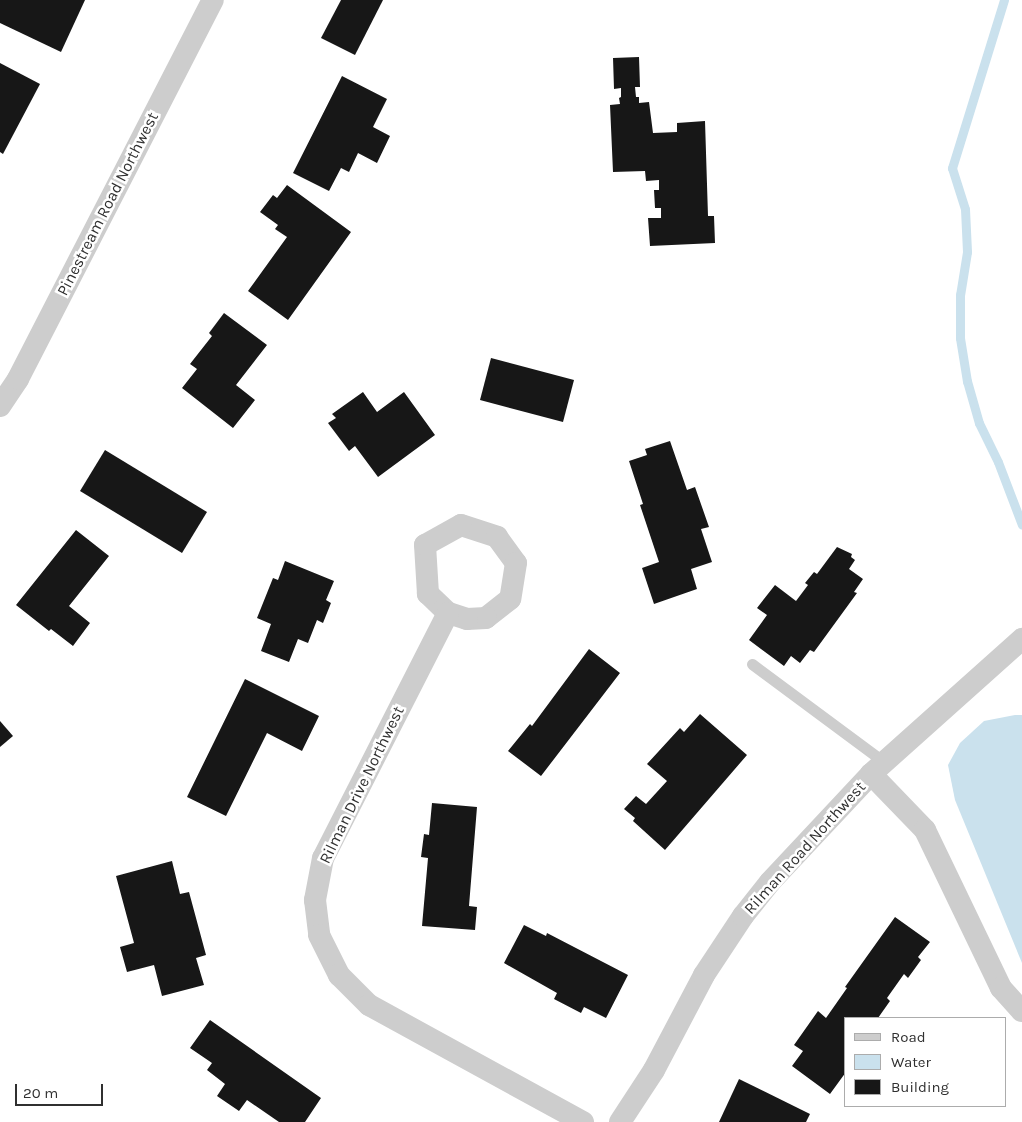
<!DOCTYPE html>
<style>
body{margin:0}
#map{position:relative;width:1022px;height:1122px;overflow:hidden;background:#fff;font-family:Karla,sans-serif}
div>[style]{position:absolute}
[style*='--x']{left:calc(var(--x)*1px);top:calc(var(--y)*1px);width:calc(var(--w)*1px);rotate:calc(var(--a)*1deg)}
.water>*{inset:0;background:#cae1ed}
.stream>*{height:9px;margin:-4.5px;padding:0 4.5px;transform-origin:4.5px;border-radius:4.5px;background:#cae1ed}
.building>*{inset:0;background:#171717}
.lane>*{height:11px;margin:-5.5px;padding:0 5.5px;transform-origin:5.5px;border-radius:5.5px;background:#cdcdcd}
.street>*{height:22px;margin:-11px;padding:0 11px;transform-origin:11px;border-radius:11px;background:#cdcdcd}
span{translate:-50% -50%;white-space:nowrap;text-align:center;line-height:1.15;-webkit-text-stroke:5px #fff;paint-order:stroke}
.street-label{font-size:16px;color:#303030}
.legend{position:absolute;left:844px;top:1017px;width:162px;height:90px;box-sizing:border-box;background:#fff;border:1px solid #acacac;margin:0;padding:6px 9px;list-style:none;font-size:15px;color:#303030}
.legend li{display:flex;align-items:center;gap:10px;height:25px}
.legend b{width:25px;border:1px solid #acacac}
.scale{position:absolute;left:15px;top:1084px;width:88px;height:22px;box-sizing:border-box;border:2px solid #303030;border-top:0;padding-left:6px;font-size:15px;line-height:18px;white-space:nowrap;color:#303030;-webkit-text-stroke:4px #fff;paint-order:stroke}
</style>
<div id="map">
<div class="water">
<i style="clip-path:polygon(1015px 715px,1022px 715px,1022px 963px,955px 800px,948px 765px,960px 743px,984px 721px)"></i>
</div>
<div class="stream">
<i style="--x:1004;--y:0;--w:176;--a:107.2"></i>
<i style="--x:952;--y:168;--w:43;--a:72.4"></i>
<i style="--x:965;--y:209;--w:43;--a:87.3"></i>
<i style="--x:967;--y:252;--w:44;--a:99.2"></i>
<i style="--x:960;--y:295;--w:43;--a:90"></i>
<i style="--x:960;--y:338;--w:44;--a:80.8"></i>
<i style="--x:967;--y:381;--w:44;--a:74.1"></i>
<i style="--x:979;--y:423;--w:43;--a:64"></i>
<i style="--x:998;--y:462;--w:67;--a:69.1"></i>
</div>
<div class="building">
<i style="clip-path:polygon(0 0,85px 0,61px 52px,0 23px)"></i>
<i style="clip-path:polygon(341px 0,383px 0,355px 55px,321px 38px)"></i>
<i style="clip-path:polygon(639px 57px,640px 87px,635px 87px,636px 97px,639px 97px,639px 103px,649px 102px,653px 133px,677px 132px,677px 123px,705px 121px,708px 216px,714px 216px,715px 243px,650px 246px,648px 218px,661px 218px,661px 208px,655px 208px,654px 190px,659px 190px,659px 180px,646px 181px,645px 171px,613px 172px,610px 105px,620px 104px,619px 98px,621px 97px,621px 88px,614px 89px,613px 58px)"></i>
<i style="clip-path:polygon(0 63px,40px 84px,3px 154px,0 152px)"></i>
<i style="clip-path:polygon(342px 76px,387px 99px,373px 127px,390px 136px,377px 163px,358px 153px,349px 172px,341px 168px,329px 191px,293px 173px)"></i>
<i style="clip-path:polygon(287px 185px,351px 232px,288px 320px,248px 291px,287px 237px,275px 229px,278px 225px,260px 212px,273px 195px,277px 198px)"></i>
<i style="clip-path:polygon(224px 313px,267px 345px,236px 385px,255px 400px,233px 428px,182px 388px,197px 369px,190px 364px,212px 336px,209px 333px)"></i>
<i style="clip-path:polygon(491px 358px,574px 380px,563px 422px,480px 400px)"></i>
<i style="clip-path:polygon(363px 392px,377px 412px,404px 392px,435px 435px,378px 477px,355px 446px,349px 451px,328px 423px,336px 418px,332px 414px)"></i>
<i style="clip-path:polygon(670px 441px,687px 490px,695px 487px,709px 527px,701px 529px,712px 562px,691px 569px,697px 589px,654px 604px,642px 568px,659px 562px,640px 505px,643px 504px,629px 461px,647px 455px,645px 449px)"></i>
<i style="clip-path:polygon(105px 450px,207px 512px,182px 553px,80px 491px)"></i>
<i style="clip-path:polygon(76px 530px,109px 556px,69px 606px,90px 623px,73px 646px,51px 629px,49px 631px,16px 605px)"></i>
<i style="clip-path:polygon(837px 547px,852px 554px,851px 557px,855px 560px,849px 569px,863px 579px,854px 592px,857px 593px,814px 652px,810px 650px,800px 663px,791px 656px,784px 666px,749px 640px,767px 615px,757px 608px,775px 585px,796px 601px,808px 585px,805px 583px,814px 572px,817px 574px)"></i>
<i style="clip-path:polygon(285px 561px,334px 581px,326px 600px,331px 603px,323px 623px,317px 620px,308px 643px,298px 639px,289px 662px,261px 651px,271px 624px,257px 618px,273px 578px,278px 580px)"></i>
<i style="clip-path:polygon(589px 649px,620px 673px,541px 776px,508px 751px,530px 724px,532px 726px)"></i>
<i style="clip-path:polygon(245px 679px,319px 716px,302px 751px,267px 733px,226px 816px,187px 797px)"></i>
<i style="clip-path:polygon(700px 714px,747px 755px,665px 850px,633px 821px,635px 818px,624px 809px,636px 796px,646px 804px,667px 781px,647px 764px,680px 728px,684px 732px)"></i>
<i style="clip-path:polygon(0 721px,13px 736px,0 747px)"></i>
<i style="clip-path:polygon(432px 803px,477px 807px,469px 906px,477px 907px,475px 930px,422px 926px,428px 858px,421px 857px,424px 834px,429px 835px)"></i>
<i style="clip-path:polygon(172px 861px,180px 894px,189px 892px,206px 955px,196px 958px,204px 985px,162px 996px,154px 965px,127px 972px,120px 947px,134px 943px,116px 876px)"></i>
<i style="clip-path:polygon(895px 917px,930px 942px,918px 957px,921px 960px,908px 978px,904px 974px,887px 998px,890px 1001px,878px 1018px,846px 1018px,846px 1072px,830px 1094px,792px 1066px,803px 1051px,794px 1045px,818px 1011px,826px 1018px,847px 988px,845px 987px)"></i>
<i style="clip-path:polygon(524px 925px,546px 936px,547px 933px,628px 975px,606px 1018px,584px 1007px,581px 1013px,554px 999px,557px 993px,504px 963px)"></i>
<i style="clip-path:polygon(210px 1020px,321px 1098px,305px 1122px,279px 1122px,247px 1100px,239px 1111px,217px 1096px,225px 1084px,207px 1070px,212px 1063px,190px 1048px)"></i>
<i style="clip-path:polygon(739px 1079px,810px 1114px,806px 1122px,719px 1122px)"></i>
</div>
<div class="lane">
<i style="--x:752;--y:664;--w:164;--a:36.6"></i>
</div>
<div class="street">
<i style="--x:0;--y:406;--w:32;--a:-56"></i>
<i style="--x:18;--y:379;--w:426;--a:-62.8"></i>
<i style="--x:461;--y:525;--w:38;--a:18"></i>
<i style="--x:497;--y:537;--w:32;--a:54"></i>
<i style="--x:516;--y:563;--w:36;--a:99"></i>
<i style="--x:510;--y:599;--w:31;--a:142"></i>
<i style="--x:486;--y:618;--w:19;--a:177"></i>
<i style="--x:467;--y:619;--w:20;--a:-162"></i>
<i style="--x:448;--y:613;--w:28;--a:-136"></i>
<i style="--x:428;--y:594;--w:49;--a:-93.5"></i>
<i style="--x:425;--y:545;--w:41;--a:-29.1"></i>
<i style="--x:448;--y:613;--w:275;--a:117"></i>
<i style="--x:323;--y:858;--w:43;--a:100.8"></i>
<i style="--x:315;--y:900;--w:35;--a:83"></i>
<i style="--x:319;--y:935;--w:45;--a:63.4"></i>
<i style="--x:339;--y:975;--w:42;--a:45"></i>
<i style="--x:369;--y:1005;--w:244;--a:28.7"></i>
<i style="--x:871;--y:774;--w:78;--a:46"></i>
<i style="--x:925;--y:830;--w:175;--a:64.3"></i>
<i style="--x:1001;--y:988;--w:31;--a:48"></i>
<i style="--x:620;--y:1122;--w:62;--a:-56.8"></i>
<i style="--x:654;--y:1070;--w:107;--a:-62.2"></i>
<i style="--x:704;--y:975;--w:71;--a:-56.5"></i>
<i style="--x:743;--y:916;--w:43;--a:-51.5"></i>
<i style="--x:770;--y:882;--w:148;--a:-46.9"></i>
<i style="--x:871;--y:774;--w:203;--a:-41.8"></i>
</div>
<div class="street-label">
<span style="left:108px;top:204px;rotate:-63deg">Pinestream Road Northwest</span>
<span style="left:362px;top:785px;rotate:-64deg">Rilman Drive Northwest</span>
<span style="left:805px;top:848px;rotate:-48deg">Rilman Road Northwest</span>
</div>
<ul class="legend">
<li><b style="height:6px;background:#cdcdcd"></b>Road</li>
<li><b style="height:14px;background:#cae1ed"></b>Water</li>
<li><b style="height:14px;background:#171717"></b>Building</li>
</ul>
<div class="scale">20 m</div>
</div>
